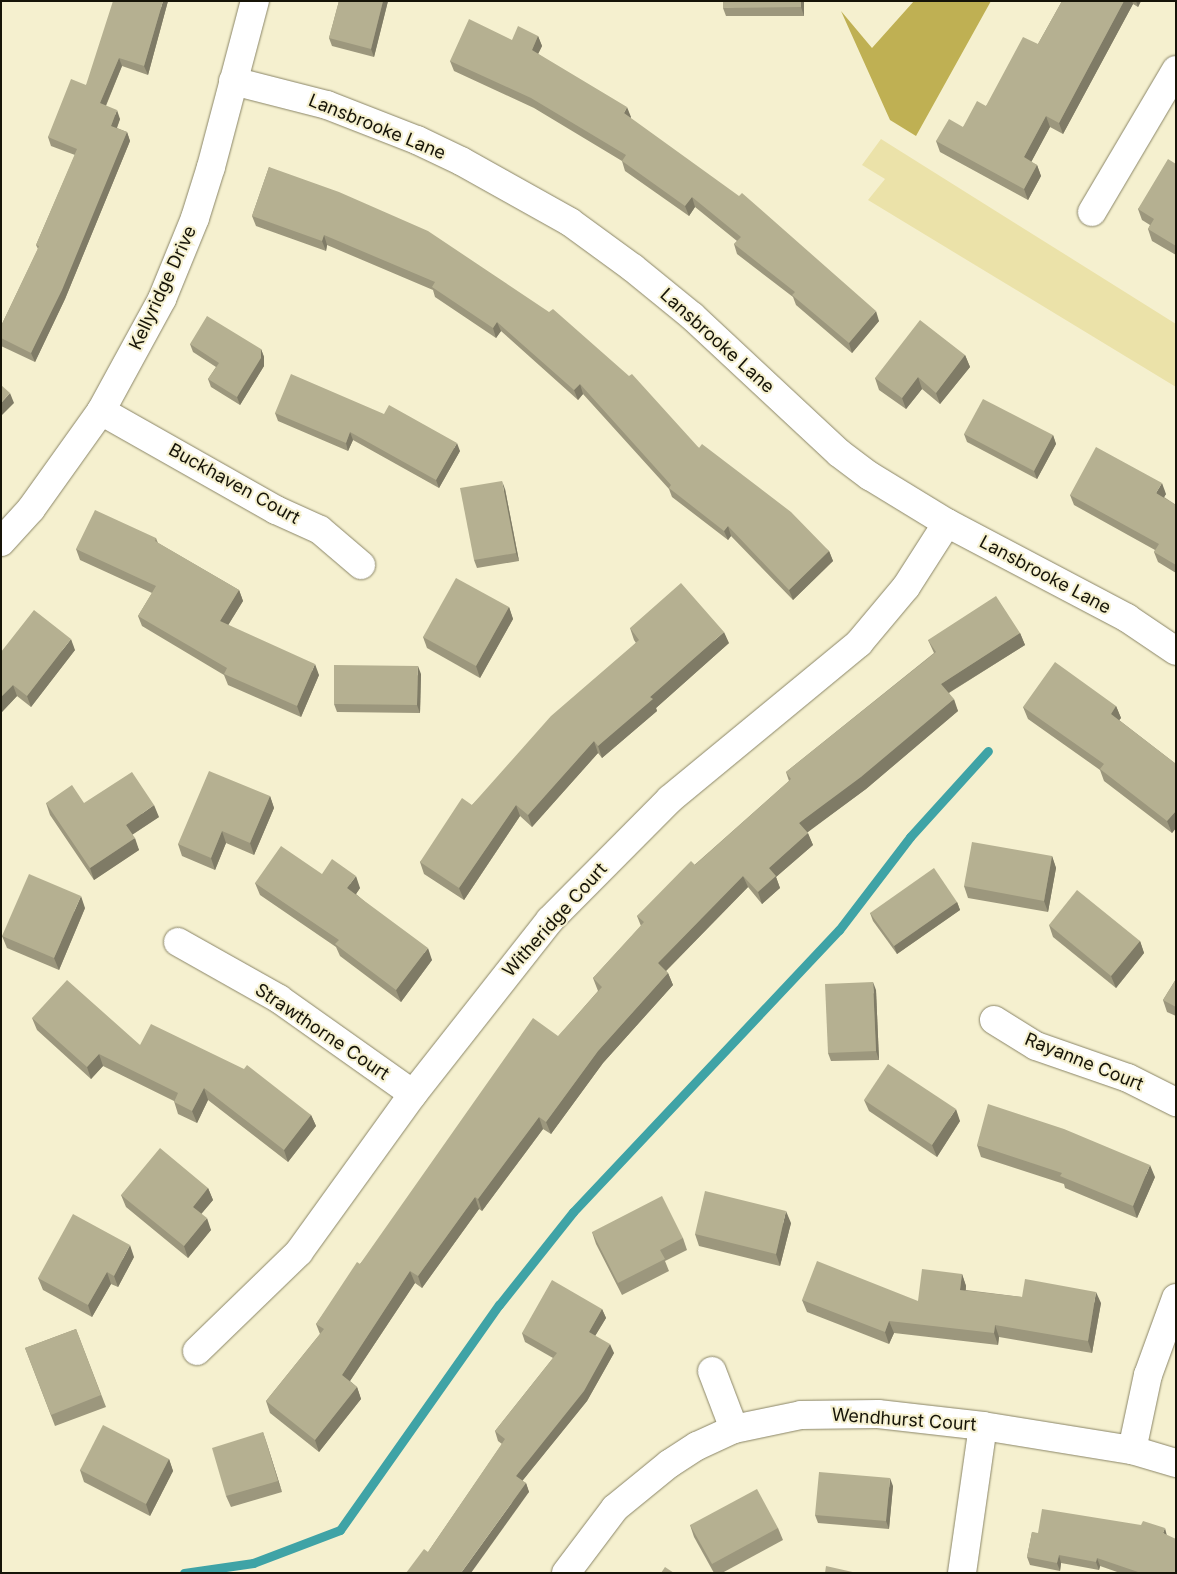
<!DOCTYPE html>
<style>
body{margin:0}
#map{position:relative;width:1177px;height:1574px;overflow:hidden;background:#f5f0cf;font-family:Inter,sans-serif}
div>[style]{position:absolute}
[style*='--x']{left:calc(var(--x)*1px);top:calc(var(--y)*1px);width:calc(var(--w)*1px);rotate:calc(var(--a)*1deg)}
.green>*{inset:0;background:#ebe2a9}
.forest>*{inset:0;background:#bfb053}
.stream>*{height:9px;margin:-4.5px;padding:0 4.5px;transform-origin:4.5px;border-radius:4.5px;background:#3fa3a6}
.roads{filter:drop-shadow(0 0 1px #8a8567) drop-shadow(0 0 1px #8a8567)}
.minor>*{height:28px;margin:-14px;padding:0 14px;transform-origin:14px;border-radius:14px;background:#fff}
.wall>*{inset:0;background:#9c977d}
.shaded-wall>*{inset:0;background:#7f7b66}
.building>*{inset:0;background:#b5b091}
span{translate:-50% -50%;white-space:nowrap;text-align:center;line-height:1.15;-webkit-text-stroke:4px #f5f0cf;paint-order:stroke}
.street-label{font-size:18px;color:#161408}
.frame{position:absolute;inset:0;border:2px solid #161408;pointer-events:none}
</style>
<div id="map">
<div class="green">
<i style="clip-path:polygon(881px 139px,1176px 324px,1176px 387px,868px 200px,885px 179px,862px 165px)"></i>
</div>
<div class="forest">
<i style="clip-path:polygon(914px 1px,991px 1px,916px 136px,890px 120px,841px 11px,872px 48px)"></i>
</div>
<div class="stream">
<i style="--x:184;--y:1573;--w:70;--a:-8.2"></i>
<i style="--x:253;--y:1563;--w:93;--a:-20.8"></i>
<i style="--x:340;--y:1530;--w:276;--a:-54.8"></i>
<i style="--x:499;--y:1305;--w:119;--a:-51.5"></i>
<i style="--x:573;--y:1212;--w:388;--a:-46.7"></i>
<i style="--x:839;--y:930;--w:117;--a:-52.6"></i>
<i style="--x:910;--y:837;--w:116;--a:-47.8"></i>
</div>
<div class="roads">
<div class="minor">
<i style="--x:233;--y:81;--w:97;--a:14.3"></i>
<i style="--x:327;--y:105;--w:97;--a:21.3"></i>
<i style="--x:417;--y:140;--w:49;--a:25.5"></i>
<i style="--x:461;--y:161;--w:125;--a:29.2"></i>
<i style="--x:570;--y:222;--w:78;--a:36.1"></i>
<i style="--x:633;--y:268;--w:76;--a:39.1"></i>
<i style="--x:692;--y:316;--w:201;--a:43"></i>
<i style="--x:839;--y:453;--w:39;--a:37"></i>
<i style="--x:870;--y:476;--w:90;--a:31.4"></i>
<i style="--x:947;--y:523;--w:204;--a:27.8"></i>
<i style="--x:1127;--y:618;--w:59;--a:34"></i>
<i style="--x:1092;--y:212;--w:165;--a:-59.4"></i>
<i style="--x:101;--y:411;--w:201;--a:29.5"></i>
<i style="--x:276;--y:510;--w:48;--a:24.4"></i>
<i style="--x:320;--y:530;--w:54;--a:40.5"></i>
<i style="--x:1;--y:542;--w:45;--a:-47.7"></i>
<i style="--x:31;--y:509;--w:120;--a:-54.5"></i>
<i style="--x:101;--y:411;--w:128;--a:-61.4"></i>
<i style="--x:162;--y:299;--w:87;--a:-67.8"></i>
<i style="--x:195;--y:218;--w:53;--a:-72.6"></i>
<i style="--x:211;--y:167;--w:172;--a:-75.2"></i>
<i style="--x:178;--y:942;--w:116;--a:29.4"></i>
<i style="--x:279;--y:999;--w:164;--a:35.3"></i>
<i style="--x:994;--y:1020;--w:49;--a:31.8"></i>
<i style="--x:1036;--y:1046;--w:97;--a:19.2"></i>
<i style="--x:1128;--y:1078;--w:54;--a:26.6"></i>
<i style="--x:197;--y:1351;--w:142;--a:-44.1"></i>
<i style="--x:299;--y:1252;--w:195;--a:-54.2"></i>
<i style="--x:413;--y:1094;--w:221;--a:-51.8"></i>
<i style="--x:550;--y:920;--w:170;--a:-45.2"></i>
<i style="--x:670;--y:799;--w:245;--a:-39.5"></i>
<i style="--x:859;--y:643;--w:73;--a:-50"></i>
<i style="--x:906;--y:587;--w:76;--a:-57.4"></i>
<i style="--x:712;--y:1371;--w:62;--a:69.2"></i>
<i style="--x:1132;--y:1450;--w:77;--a:-78"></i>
<i style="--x:1148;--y:1375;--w:82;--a:-70"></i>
<i style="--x:566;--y:1573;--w:81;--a:-53"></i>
<i style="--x:615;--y:1508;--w:70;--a:-39.2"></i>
<i style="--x:669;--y:1464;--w:33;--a:-33"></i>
<i style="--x:697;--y:1446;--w:41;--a:-24.7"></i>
<i style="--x:734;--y:1429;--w:68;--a:-11.8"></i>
<i style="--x:801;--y:1415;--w:77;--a:-0.7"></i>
<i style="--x:878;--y:1414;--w:106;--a:6.5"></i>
<i style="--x:983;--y:1426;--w:151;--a:9.2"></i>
<i style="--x:1132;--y:1450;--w:46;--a:16.5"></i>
<i style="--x:962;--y:1573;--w:148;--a:-81.9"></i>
</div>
</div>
<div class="wall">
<i style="clip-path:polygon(168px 1px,148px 75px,122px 66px,106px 106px,120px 119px,117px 128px,127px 132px,130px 141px,65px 299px,35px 362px,1px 346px,1px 326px,38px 249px,36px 245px,75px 155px,51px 146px,48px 137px,86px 85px)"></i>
<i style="clip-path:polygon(339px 1px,388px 1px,374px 57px,332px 46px,329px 38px)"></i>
<i style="clip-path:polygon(804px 1px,804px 16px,726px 16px,723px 8px)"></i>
<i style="clip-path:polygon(1062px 1px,1141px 1px,1138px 7px,1133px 4px,1063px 134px,1050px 127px,1031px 162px,1037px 165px,1041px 176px,1028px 200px,940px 152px,936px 141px,963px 127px,986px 106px,1038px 44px)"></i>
<i style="clip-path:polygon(538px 36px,542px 46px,538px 54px,631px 117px,630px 118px,879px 321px,852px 353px,796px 305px,793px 297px,737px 254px,734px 244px,737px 241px,695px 207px,689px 216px,625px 171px,622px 161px,534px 108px,454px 71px,450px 61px,512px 40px)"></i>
<i style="clip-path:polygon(1176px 164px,1176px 255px,1152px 241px,1148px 229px,1150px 225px,1142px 220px,1138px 209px)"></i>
<i style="clip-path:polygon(269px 167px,699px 448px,829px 551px,833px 561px,793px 600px,731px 536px,728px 540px,672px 497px,669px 489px,583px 394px,578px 400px,501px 331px,496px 338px,435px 297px,433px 290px,327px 245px,326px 251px,256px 226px,252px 216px)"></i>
<i style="clip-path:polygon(190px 344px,261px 349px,264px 357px,264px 366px,240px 405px,211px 387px,208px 379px,216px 367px,193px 352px)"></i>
<i style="clip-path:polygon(965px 355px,970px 367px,940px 404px,922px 389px,906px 409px,879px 390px,875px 378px)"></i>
<i style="clip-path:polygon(275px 413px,384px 414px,460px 451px,439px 488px,353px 440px,348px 451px,278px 421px)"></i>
<i style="clip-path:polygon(964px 434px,1053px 435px,1056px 444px,1037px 479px,967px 442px)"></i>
<i style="clip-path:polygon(505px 489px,519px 561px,477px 568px,474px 560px)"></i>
<i style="clip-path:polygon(1166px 494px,1164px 497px,1176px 505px,1176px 573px,1158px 562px,1154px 552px,1155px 550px,1074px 505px,1070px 495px)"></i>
<i style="clip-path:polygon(156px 538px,158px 543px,239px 590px,243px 601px,228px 625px,319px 675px,301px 717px,228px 685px,224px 675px,142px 626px,138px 616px,152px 593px,80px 560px,76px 549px)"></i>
<i style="clip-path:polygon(509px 607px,513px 619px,480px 678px,427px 648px,423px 637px)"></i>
<i style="clip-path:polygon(630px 628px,729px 643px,656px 708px,657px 711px,602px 758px,598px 753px,532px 827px,520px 816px,464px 900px,424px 874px,420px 862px,472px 805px,636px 643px,634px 640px)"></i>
<i style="clip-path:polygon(1020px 633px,1025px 645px,949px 693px,958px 711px,866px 789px,807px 832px,813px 845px,776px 877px,780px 888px,762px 904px,748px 887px,666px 971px,668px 973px,673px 985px,603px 1063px,551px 1134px,543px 1129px,482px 1211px,479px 1209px,422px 1288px,415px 1283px,350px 1381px,357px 1387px,361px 1399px,319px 1452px,270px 1413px,266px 1401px,320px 1334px,316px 1324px,360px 1264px,598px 991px,593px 978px,641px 926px,637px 916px,789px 781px,786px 772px,934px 653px,928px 640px)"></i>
<i style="clip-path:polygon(75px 650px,31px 707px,17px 696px,1px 713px,1px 652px)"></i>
<i style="clip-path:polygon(421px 674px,420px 713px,337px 712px,334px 704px)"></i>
<i style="clip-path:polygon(1116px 706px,1121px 718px,1119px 720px,1176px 764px,1176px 828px,1172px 833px,1104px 781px,1100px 770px,1028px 719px,1023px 707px)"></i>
<i style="clip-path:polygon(270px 796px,274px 808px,254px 855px,226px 843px,215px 870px,182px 856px,178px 844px)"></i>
<i style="clip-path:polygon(46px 803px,84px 803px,159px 817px,132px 835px,139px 850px,94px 880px,50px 815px)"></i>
<i style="clip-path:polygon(1052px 856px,1056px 868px,1048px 912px,968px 898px,964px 886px)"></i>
<i style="clip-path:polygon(322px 874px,360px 888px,356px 894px,432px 960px,401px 1002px,340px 956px,336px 947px,260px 895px,255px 883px)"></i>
<i style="clip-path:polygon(957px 902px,960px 910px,897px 954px,873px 921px,870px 913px)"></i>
<i style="clip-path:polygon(85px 908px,59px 970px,7px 948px,2px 936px)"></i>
<i style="clip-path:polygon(1049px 925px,1140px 941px,1144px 953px,1116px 988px,1053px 937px)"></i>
<i style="clip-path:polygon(1176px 979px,1176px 1016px,1167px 1012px,1163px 1000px)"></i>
<i style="clip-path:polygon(876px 990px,879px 1060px,831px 1061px,828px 1053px)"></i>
<i style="clip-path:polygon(32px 1018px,140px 1045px,311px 1115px,316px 1126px,288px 1162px,208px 1100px,197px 1123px,178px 1114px,174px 1101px,103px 1066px,91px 1079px,37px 1030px)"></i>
<i style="clip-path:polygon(864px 1100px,960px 1121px,937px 1157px,869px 1111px)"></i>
<i style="clip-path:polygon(977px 1145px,1155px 1177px,1137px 1218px,1065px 1188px,1064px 1184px,981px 1157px)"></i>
<i style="clip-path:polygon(208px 1188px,213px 1200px,201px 1214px,211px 1230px,188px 1258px,126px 1207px,121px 1195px)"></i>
<i style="clip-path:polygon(791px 1223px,780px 1266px,699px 1246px,695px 1234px)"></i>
<i style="clip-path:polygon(592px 1232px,683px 1238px,687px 1250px,665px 1261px,669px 1271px,622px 1295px,596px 1244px)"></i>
<i style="clip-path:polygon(134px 1257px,118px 1287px,111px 1284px,92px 1317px,43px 1290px,38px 1278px)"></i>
<i style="clip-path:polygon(962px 1274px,966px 1286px,966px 1290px,1022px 1297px,1101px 1303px,1092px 1353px,999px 1337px,998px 1345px,894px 1333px,889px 1344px,807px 1312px,802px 1300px,918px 1301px)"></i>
<i style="clip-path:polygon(602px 1309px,606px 1318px,595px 1336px,614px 1353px,587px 1401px,522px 1481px,526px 1483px,529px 1492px,428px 1552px,502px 1444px,498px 1441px,495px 1431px,553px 1358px,525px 1342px,522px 1333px)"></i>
<i style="clip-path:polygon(76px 1329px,106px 1407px,55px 1426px,25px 1348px)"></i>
<i style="clip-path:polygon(263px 1432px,282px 1492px,231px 1507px,226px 1496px)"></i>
<i style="clip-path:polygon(169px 1459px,173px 1471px,150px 1516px,84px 1482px,80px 1470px)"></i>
<i style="clip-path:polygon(893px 1486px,889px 1529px,818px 1523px,815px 1515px)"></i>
<i style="clip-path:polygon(690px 1525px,778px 1528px,783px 1540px,722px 1573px,714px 1573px,694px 1537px)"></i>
<i style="clip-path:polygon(1032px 1532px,1176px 1573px,1120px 1573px,1100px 1566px,1099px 1570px,1061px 1563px,1060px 1571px,1030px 1565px,1027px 1557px)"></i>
</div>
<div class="shaded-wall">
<i style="clip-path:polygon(163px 1px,168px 1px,148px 75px,144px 66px)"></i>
<i style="clip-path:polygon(383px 1px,388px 1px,374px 57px,371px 49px)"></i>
<i style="clip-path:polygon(801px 1px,804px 1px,804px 16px,801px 7px)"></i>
<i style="clip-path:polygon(1124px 1px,1132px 1px,1133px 4px,1063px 134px,1059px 123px)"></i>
<i style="clip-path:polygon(1136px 1px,1141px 1px,1138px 7px)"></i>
<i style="clip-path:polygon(538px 36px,542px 46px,535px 60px,532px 50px)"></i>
<i style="clip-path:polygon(119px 58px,122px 66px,103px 112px,100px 103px)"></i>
<i style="clip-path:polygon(627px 107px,631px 117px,627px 123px,624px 113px)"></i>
<i style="clip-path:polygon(117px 110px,120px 119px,114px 135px,111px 126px)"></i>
<i style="clip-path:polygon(1046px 116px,1050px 127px,1028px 168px,1024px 157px)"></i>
<i style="clip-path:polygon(127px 132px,130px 141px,65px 299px,35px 362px,31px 353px)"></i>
<i style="clip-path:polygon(1037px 165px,1041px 176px,1028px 200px,1024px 189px)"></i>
<i style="clip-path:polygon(692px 197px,695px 207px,689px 216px,685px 206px)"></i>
<i style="clip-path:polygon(324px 235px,327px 245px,326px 251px,322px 241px)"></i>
<i style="clip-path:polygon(876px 311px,879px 321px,852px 353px,849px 343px)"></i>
<i style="clip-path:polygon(497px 322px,501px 331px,496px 338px,493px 328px)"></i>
<i style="clip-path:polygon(261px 349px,264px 357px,264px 366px,240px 405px,237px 397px)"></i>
<i style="clip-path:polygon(965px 355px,970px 367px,940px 404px,936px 393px)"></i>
<i style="clip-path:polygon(918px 377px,922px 389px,906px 409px,902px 398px)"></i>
<i style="clip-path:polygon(580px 384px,583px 394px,578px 400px,574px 390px)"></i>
<i style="clip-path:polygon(10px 393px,14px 403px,1px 416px,1px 403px)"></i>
<i style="clip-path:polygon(350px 432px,353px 440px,348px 451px,346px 443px)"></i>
<i style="clip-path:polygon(1053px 435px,1056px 444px,1037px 479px,1034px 471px)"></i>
<i style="clip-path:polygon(457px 443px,460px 451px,439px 488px,436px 480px)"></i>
<i style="clip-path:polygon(502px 481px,505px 489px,519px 561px,516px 553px)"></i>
<i style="clip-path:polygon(1162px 483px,1166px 494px,1160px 504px,1156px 493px)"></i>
<i style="clip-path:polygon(728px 526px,731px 536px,728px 540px,724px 531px)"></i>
<i style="clip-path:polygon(829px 551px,833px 561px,793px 600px,789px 590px)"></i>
<i style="clip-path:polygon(239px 590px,243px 601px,224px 632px,220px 621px)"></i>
<i style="clip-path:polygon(509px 607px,513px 619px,480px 678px,476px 666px)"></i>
<i style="clip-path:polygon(724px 632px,729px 643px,656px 708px,657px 711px,602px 758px,598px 746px,650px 697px)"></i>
<i style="clip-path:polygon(1020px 633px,1025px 645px,945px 695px,941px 684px)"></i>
<i style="clip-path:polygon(71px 639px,75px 650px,31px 707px,27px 696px)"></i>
<i style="clip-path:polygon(315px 664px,319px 675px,301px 717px,297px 706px)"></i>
<i style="clip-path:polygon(418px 666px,421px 674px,420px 713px,417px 705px)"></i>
<i style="clip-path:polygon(13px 685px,17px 696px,1px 713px,1px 697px)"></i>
<i style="clip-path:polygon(954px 699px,958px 711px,866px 789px,804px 835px,799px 823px)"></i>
<i style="clip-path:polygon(1116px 706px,1121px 718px,1115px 725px,1111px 714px)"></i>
<i style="clip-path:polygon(594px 741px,598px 753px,532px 827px,528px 815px)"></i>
<i style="clip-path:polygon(270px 796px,274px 808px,254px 855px,250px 843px)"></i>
<i style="clip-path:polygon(154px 805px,159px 817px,130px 836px,126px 825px)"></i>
<i style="clip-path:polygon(516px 805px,520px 816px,464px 900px,459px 888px)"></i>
<i style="clip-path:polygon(1176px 811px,1176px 828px,1172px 833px,1167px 821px)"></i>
<i style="clip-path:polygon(222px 831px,226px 843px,215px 870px,211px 858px)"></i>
<i style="clip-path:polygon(808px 833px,813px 845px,776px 877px,780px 888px,762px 904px,758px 892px,769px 868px)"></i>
<i style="clip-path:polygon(135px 838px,139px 850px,94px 880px,90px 868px)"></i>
<i style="clip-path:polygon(1052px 856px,1056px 868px,1048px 912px,1044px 901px)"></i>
<i style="clip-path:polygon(356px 876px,360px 888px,352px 900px,347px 888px)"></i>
<i style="clip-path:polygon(743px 876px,748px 887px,662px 975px,658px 963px)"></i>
<i style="clip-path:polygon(81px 896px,85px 908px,59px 970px,54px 958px)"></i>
<i style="clip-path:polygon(957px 902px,960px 910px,897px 954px,894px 946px)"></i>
<i style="clip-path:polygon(1140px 941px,1144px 953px,1116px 988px,1111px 976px)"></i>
<i style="clip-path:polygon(428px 948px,432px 960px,401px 1002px,396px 990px)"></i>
<i style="clip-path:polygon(668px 973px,673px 985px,603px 1063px,551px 1134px,546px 1122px,598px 1051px)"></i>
<i style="clip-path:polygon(873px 982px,876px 990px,879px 1060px,876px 1051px)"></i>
<i style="clip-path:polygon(99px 1054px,103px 1066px,91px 1079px,87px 1067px)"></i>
<i style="clip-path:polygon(204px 1088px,208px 1100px,197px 1123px,192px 1111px)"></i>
<i style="clip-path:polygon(956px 1109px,960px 1121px,937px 1157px,932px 1145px)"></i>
<i style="clip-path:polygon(311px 1115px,316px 1126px,288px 1162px,284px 1150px)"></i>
<i style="clip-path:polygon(539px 1117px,543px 1129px,482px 1211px,478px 1199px)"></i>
<i style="clip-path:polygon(1150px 1165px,1155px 1177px,1137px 1218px,1133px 1206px)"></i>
<i style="clip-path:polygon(208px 1188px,213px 1200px,197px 1219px,193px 1207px)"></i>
<i style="clip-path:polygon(475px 1197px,479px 1209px,422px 1288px,418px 1276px)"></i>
<i style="clip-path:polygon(786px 1211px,791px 1223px,780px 1266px,776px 1254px)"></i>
<i style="clip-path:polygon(207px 1218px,211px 1230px,188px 1258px,184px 1246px)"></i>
<i style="clip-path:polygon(130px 1245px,134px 1257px,118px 1287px,114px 1276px)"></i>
<i style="clip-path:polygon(410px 1271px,415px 1283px,346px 1387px,342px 1375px)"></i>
<i style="clip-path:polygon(107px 1272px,111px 1284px,92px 1317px,88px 1305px)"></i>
<i style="clip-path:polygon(962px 1274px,966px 1286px,964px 1302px,960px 1290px)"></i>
<i style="clip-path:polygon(1096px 1292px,1101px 1303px,1092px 1353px,1088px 1341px)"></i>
<i style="clip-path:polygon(602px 1309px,606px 1318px,592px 1341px,589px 1332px)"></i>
<i style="clip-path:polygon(889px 1321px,894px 1333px,889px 1344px,885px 1332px)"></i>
<i style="clip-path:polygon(995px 1325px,999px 1337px,998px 1345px,994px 1333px)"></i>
<i style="clip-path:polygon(610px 1344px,614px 1353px,587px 1401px,519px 1485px,516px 1476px)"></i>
<i style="clip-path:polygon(357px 1387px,361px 1399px,319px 1452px,315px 1440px)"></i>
<i style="clip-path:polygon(263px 1432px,267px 1444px,282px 1492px,278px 1481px)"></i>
<i style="clip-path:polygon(169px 1459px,173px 1471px,150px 1516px,146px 1504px)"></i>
<i style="clip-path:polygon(890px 1478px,893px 1486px,889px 1529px,886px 1521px)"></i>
<i style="clip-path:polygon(526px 1483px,529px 1492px,471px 1573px,461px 1573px)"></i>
<i style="clip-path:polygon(1165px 1528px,1167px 1536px,1163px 1533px)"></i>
<i style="clip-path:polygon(1059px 1555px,1061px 1563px,1060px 1571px,1057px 1563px)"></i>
<i style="clip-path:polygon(1097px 1558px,1100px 1566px,1099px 1570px,1096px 1562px)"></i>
</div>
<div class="building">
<i style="clip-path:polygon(113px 1px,163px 1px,144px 66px,119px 58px,100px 103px,117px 110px,111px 126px,127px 132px,62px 290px,31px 353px,1px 338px,1px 326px,39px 246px,36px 245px,77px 149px,48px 137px,71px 79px,86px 85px)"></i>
<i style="clip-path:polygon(339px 1px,383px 1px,371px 49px,329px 38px)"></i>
<i style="clip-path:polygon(723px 1px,801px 1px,801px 7px,723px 8px)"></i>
<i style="clip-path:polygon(1062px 1px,1124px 1px,1059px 123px,1046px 116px,1024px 157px,1037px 165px,1024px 189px,936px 141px,949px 119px,963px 127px,977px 101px,986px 106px,1023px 37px,1038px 44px)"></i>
<i style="clip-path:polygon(469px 19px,512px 40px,518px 26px,538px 36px,532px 50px,627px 107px,624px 113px,739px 196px,742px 193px,876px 311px,849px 343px,792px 295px,795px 292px,734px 244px,741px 237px,692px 197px,685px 206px,622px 161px,626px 155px,531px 98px,450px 61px)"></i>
<i style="clip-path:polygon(1168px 159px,1176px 164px,1176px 246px,1148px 229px,1154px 219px,1138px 209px)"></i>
<i style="clip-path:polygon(269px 167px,339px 192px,428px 231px,549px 312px,553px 309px,629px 376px,632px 374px,699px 448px,702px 444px,791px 512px,829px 551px,789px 590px,728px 526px,724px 531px,669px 488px,671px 485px,580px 384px,574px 390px,497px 322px,493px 328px,432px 287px,435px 282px,324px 235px,322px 241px,252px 216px)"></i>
<i style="clip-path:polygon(207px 316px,261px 349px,261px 358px,237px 397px,208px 379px,219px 363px,190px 344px)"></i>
<i style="clip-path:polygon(920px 320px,965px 355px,936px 393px,918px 377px,902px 398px,875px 378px)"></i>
<i style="clip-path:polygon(291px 374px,384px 414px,389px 405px,457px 443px,436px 480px,350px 432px,346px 443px,275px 413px)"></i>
<i style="clip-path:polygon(1px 385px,10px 393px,1px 403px)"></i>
<i style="clip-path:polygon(983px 399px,1053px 435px,1034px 471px,964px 434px)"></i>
<i style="clip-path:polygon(1096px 447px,1162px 483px,1156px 493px,1176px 505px,1176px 565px,1154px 552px,1159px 544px,1070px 495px)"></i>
<i style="clip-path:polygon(502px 481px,516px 553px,474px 560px,460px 488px)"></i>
<i style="clip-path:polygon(95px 510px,156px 538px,155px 541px,239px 590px,220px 621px,315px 664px,297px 706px,224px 674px,227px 668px,138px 616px,156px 586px,76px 549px)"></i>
<i style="clip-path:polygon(456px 578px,509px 607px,476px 666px,423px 637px)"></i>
<i style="clip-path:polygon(681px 583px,724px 632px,650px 697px,653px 699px,598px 746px,594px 741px,528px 815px,516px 805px,459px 888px,420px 862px,462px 798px,472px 805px,551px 716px,639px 640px,630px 628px)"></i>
<i style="clip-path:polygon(996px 596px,1020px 633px,941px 684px,954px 699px,861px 777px,799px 823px,808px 833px,769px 868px,776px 876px,758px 892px,743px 876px,658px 963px,668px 973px,598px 1051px,546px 1122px,539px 1117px,478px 1199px,475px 1197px,418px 1276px,410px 1271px,342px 1375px,357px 1387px,315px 1440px,266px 1401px,324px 1329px,316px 1324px,357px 1262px,360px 1264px,533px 1018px,558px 1036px,602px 987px,593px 978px,644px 922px,637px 916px,691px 861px,695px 865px,791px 779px,786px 772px,936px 652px,928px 640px)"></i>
<i style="clip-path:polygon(34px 610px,71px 639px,27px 696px,13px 685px,1px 697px,1px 652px)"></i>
<i style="clip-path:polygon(1055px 662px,1116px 706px,1111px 714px,1176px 764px,1176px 811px,1167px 821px,1100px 769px,1104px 764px,1023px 707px)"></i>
<i style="clip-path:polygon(334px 665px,418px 666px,417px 705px,334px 704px)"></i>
<i style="clip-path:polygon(209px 771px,270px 796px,250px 843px,222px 831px,211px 858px,178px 844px)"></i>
<i style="clip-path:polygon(132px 772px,154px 805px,126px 825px,135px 838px,90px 868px,46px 803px,72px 785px,84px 803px)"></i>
<i style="clip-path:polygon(972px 842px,1052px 856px,1044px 901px,964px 886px)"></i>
<i style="clip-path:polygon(281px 846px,322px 874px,332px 859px,356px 876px,347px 888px,428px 948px,396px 990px,335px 944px,339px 940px,255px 883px)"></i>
<i style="clip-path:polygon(934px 868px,957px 902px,894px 946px,870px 913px)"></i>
<i style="clip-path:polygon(29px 874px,81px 896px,54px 958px,2px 936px)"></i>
<i style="clip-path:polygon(1077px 890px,1140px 941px,1111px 976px,1049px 925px)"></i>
<i style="clip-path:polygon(1176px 979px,1176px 1007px,1163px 1000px)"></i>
<i style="clip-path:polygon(67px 980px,140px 1045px,151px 1024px,244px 1069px,247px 1065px,311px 1115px,284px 1150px,204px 1088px,192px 1111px,174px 1102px,178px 1093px,99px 1054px,87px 1067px,32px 1018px)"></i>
<i style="clip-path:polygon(873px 982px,876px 1051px,828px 1053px,825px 984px)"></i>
<i style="clip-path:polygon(888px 1064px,956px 1109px,932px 1145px,864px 1100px)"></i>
<i style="clip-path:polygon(988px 1104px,1064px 1129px,1150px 1165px,1133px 1206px,1060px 1176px,1062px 1173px,977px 1145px)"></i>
<i style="clip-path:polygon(160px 1148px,208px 1188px,193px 1207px,207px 1218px,184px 1246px,121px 1195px)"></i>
<i style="clip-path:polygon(705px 1191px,786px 1211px,776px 1254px,695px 1234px)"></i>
<i style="clip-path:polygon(662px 1196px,683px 1238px,660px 1250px,665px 1259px,618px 1283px,592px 1232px)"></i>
<i style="clip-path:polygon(73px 1214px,130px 1245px,114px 1276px,107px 1272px,88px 1305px,38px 1278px)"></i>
<i style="clip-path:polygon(817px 1261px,918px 1301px,922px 1269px,962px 1274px,960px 1290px,1022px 1297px,1025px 1279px,1096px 1292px,1088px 1341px,995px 1325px,994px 1333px,889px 1321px,885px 1332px,802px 1300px)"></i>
<i style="clip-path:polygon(552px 1280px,602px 1309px,589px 1332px,610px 1344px,584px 1391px,516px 1476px,526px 1483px,461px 1573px,406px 1573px,424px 1549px,428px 1552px,505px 1439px,495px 1431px,557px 1353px,522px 1333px)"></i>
<i style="clip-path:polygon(76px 1329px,101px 1395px,51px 1415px,25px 1348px)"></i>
<i style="clip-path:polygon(103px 1425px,169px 1459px,146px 1504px,80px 1470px)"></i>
<i style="clip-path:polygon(263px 1432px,278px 1481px,226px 1496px,212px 1448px)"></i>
<i style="clip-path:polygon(819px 1472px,890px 1478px,886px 1521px,815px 1515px)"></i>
<i style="clip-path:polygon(757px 1489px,778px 1528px,712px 1564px,690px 1525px)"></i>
<i style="clip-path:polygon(1042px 1509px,1141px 1525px,1143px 1521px,1165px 1528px,1163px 1533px,1176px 1539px,1176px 1573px,1141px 1573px,1097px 1558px,1096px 1562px,1059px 1555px,1057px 1563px,1027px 1557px,1032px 1532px,1038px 1533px)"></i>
<i style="clip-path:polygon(826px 1566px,857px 1573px,825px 1573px)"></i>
<i style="clip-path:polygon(665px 1567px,674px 1573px,661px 1573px)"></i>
</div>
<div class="street-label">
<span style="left:377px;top:127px;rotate:22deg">Lansbrooke Lane</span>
<span style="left:163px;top:288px;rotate:-65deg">Kellyridge Drive</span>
<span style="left:717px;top:341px;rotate:42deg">Lansbrooke Lane</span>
<span style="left:234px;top:484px;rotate:29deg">Buckhaven Court</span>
<span style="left:1045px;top:575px;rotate:28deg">Lansbrooke Lane</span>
<span style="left:555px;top:920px;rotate:-48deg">Witheridge Court</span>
<span style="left:322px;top:1032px;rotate:34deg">Strawthorne Court</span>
<span style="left:1084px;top:1062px;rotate:22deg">Rayanne Court</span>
<span style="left:904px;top:1420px;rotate:4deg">Wendhurst Court</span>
</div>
<div class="frame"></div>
</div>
